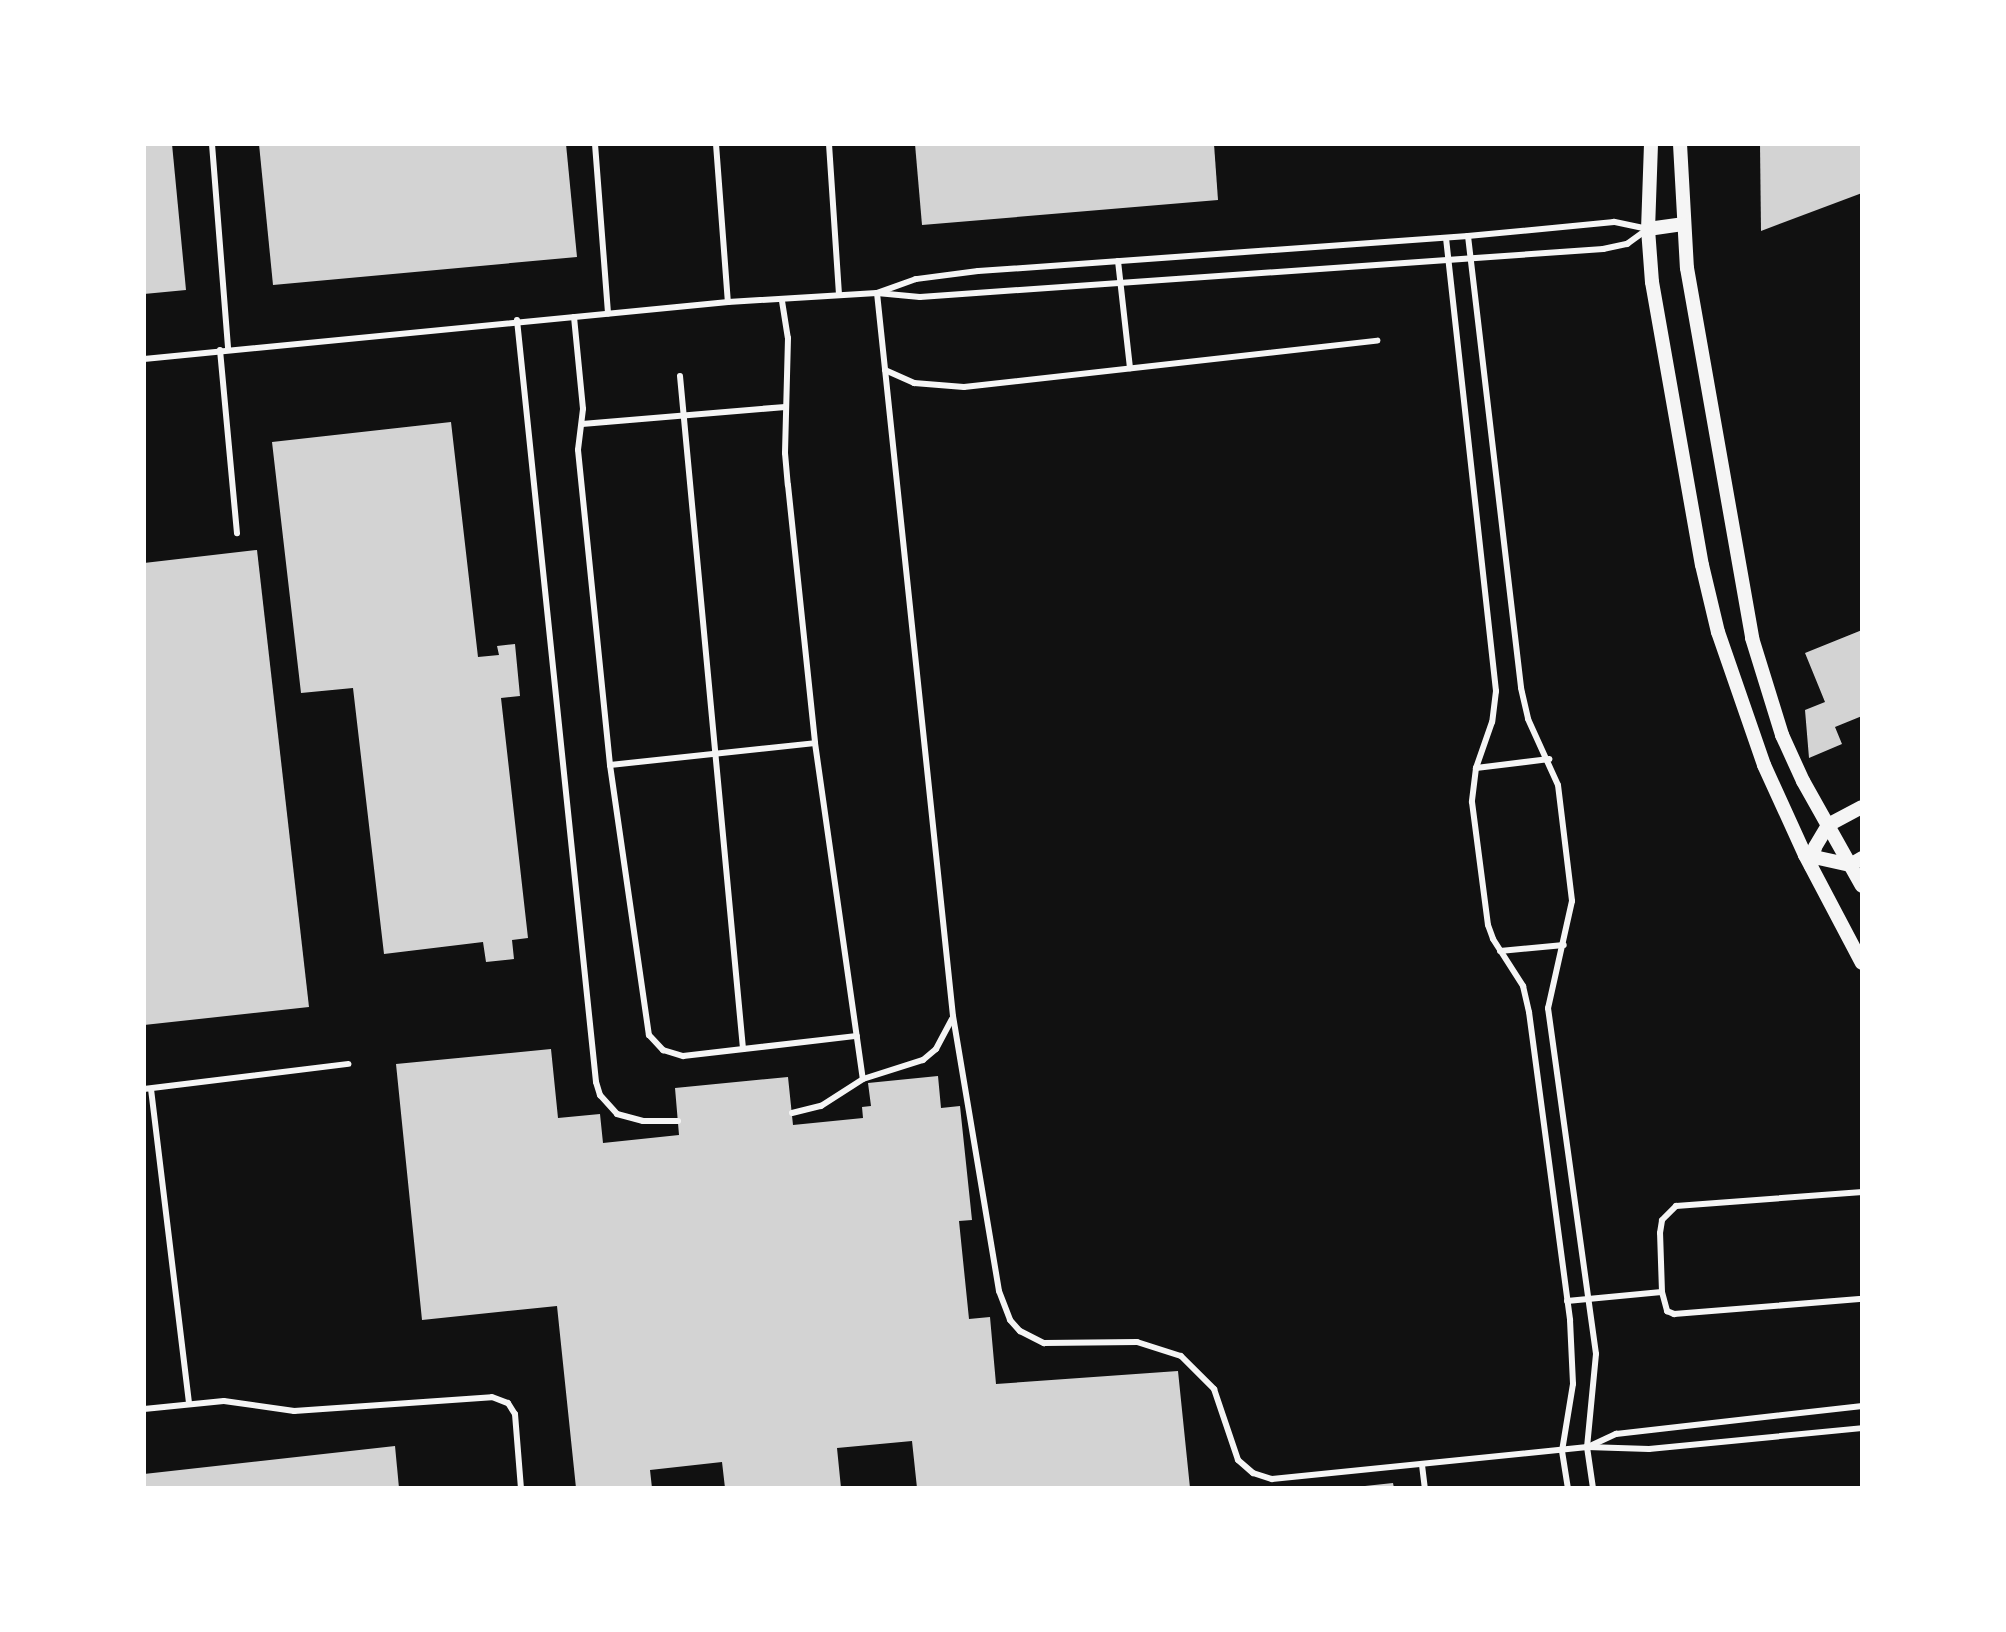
<!DOCTYPE html>
<style>
body{margin:0}
#map{position:relative;width:2006px;height:1632px;overflow:hidden;background:#111;font-family:Karla,sans-serif}
div>[style]{position:absolute}
[style*='--x']{left:calc(var(--x)*1px);top:calc(var(--y)*1px);width:calc(var(--w)*1px);rotate:calc(var(--a)*1deg)}
.building>*{inset:0;background:#d3d3d3}
.service>*{height:6px;margin:-3px;padding:0 3px;transform-origin:3px;border-radius:3px;background:#f5f5f5}
.tertiary>*{height:14px;margin:-7px;padding:0 7px;transform-origin:7px;border-radius:7px;background:#f5f5f5}
span{translate:-50% -50%;white-space:nowrap;text-align:center;line-height:1.15;-webkit-text-stroke:8px #fff;paint-order:stroke}
.frame{position:absolute;inset:0;border:146px solid #fff;pointer-events:none}
</style>
<div id="map">
<div class="building">
<i style="clip-path:polygon(144px 144px,172px 144px,186px 290px,144px 294px)"></i>
<i style="clip-path:polygon(259px 144px,566px 144px,577px 257px,273px 285px)"></i>
<i style="clip-path:polygon(915px 144px,1214px 144px,1218px 200px,922px 225px)"></i>
<i style="clip-path:polygon(1760px 144px,1862px 144px,1862px 193px,1761px 231px)"></i>
<i style="clip-path:polygon(451px 422px,478px 657px,499px 655px,497px 646px,515px 644px,520px 696px,501px 698px,528px 938px,512px 940px,514px 959px,486px 962px,483px 942px,384px 954px,353px 688px,301px 693px,272px 442px)"></i>
<i style="clip-path:polygon(257px 550px,309px 1007px,144px 1025px,144px 563px)"></i>
<i style="clip-path:polygon(1862px 630px,1862px 716px,1835px 727px,1842px 744px,1809px 758px,1805px 710px,1825px 702px,1805px 653px)"></i>
<i style="clip-path:polygon(551px 1049px,558px 1118px,600px 1114px,603px 1143px,679px 1135px,675px 1088px,788px 1077px,793px 1125px,863px 1118px,862px 1107px,871px 1106px,868px 1083px,938px 1076px,941px 1108px,960px 1106px,972px 1220px,959px 1221px,969px 1319px,990px 1317px,996px 1384px,1178px 1371px,1190px 1488px,917px 1488px,912px 1441px,837px 1448px,841px 1488px,725px 1488px,722px 1462px,650px 1470px,652px 1488px,576px 1488px,557px 1306px,422px 1320px,396px 1064px)"></i>
<i style="clip-path:polygon(395px 1446px,399px 1488px,144px 1488px,144px 1474px)"></i>
<i style="clip-path:polygon(1393px 1483px,1394px 1488px,1365px 1488px,1365px 1486px)"></i>
</div>
<div class="service">
<i style="--x:212;--y:144;--w:205;--a:85.5"></i>
<i style="--x:595;--y:144;--w:170;--a:85.6"></i>
<i style="--x:716;--y:144;--w:158;--a:85.7"></i>
<i style="--x:829;--y:144;--w:151;--a:86.2"></i>
<i style="--x:1468;--y:236;--w:455;--a:83.3"></i>
<i style="--x:1521;--y:688;--w:32;--a:77"></i>
<i style="--x:1528;--y:719;--w:72;--a:65.6"></i>
<i style="--x:1558;--y:785;--w:117;--a:83.1"></i>
<i style="--x:1572;--y:901;--w:110;--a:102.6"></i>
<i style="--x:1548;--y:1008;--w:349;--a:82.1"></i>
<i style="--x:1596;--y:1354;--w:93;--a:95.5"></i>
<i style="--x:1587;--y:1447;--w:41;--a:81.7"></i>
<i style="--x:1446;--y:238;--w:456;--a:83.7"></i>
<i style="--x:1496;--y:691;--w:31;--a:97"></i>
<i style="--x:1492;--y:722;--w:49;--a:109.2"></i>
<i style="--x:1476;--y:768;--w:34;--a:97"></i>
<i style="--x:1472;--y:802;--w:124;--a:82.6"></i>
<i style="--x:1488;--y:925;--w:15;--a:70"></i>
<i style="--x:1493;--y:939;--w:56;--a:57.4"></i>
<i style="--x:1523;--y:986;--w:27;--a:77"></i>
<i style="--x:1529;--y:1012;--w:311;--a:82.4"></i>
<i style="--x:1570;--y:1320;--w:64;--a:87.3"></i>
<i style="--x:1573;--y:1384;--w:68;--a:99.3"></i>
<i style="--x:1562;--y:1451;--w:37;--a:81"></i>
<i style="--x:1118;--y:261;--w:108;--a:83.6"></i>
<i style="--x:877;--y:293;--w:727;--a:84"></i>
<i style="--x:953;--y:1016;--w:279;--a:80.5"></i>
<i style="--x:999;--y:1291;--w:31;--a:69"></i>
<i style="--x:1010;--y:1320;--w:15;--a:48"></i>
<i style="--x:1020;--y:1331;--w:27;--a:27"></i>
<i style="--x:1044;--y:1343;--w:93;--a:-0.6"></i>
<i style="--x:1137;--y:1342;--w:46;--a:17.7"></i>
<i style="--x:1181;--y:1356;--w:47;--a:45"></i>
<i style="--x:1214;--y:1389;--w:75;--a:71.3"></i>
<i style="--x:1238;--y:1460;--w:20;--a:41"></i>
<i style="--x:1253;--y:1473;--w:20;--a:18"></i>
<i style="--x:1272;--y:1479;--w:317;--a:-5.8"></i>
<i style="--x:1587;--y:1447;--w:62;--a:1.8"></i>
<i style="--x:1649;--y:1449;--w:214;--a:-5.6"></i>
<i style="--x:782;--y:301;--w:37;--a:81"></i>
<i style="--x:788;--y:338;--w:115;--a:91.5"></i>
<i style="--x:785;--y:453;--w:32;--a:85"></i>
<i style="--x:788;--y:485;--w:259;--a:84"></i>
<i style="--x:815;--y:743;--w:339;--a:81.9"></i>
<i style="--x:574;--y:317;--w:92;--a:84.4"></i>
<i style="--x:583;--y:409;--w:41;--a:97"></i>
<i style="--x:578;--y:450;--w:317;--a:84.2"></i>
<i style="--x:610;--y:765;--w:273;--a:81.8"></i>
<i style="--x:649;--y:1035;--w:21;--a:47"></i>
<i style="--x:663;--y:1050;--w:21;--a:17"></i>
<i style="--x:683;--y:1056;--w:175;--a:-6.6"></i>
<i style="--x:517;--y:320;--w:766;--a:84.08"></i>
<i style="--x:596;--y:1082;--w:14;--a:73"></i>
<i style="--x:600;--y:1095;--w:25;--a:48"></i>
<i style="--x:617;--y:1114;--w:27;--a:15"></i>
<i style="--x:643;--y:1121;--w:35;--a:0"></i>
<i style="--x:220;--y:350;--w:184;--a:84.7"></i>
<i style="--x:144;--y:359;--w:587;--a:-5.57"></i>
<i style="--x:728;--y:302;--w:149;--a:-3.5"></i>
<i style="--x:877;--y:293;--w:43;--a:5.3"></i>
<i style="--x:920;--y:297;--w:685;--a:-4.02"></i>
<i style="--x:1603;--y:249;--w:25;--a:-12"></i>
<i style="--x:1627;--y:244;--w:26;--a:-36"></i>
<i style="--x:1648;--y:229;--w:35;--a:-168"></i>
<i style="--x:1614;--y:222;--w:147;--a:174.5"></i>
<i style="--x:1468;--y:236;--w:491;--a:175.9"></i>
<i style="--x:978;--y:271;--w:63;--a:172.6"></i>
<i style="--x:916;--y:279;--w:41;--a:160.3"></i>
<i style="--x:885;--y:370;--w:32;--a:24"></i>
<i style="--x:914;--y:383;--w:50;--a:4.6"></i>
<i style="--x:964;--y:387;--w:416;--a:-6.4"></i>
<i style="--x:680;--y:376;--w:676;--a:84.65"></i>
<i style="--x:582;--y:424;--w:204;--a:-4.8"></i>
<i style="--x:610;--y:765;--w:206;--a:-6.1"></i>
<i style="--x:1476;--y:768;--w:74;--a:-7"></i>
<i style="--x:1500;--y:951;--w:64;--a:-5.4"></i>
<i style="--x:144;--y:1089;--w:206;--a:-7"></i>
<i style="--x:151;--y:1089;--w:315;--a:83.1"></i>
<i style="--x:792;--y:1113;--w:30;--a:-14"></i>
<i style="--x:821;--y:1106;--w:50;--a:-32.7"></i>
<i style="--x:863;--y:1079;--w:63;--a:-17.6"></i>
<i style="--x:923;--y:1060;--w:17;--a:-40"></i>
<i style="--x:936;--y:1049;--w:34;--a:-62"></i>
<i style="--x:1662;--y:1292;--w:59;--a:-91.9"></i>
<i style="--x:1660;--y:1233;--w:13;--a:-81"></i>
<i style="--x:1662;--y:1220;--w:20;--a:-45"></i>
<i style="--x:1676;--y:1206;--w:187;--a:-4.3"></i>
<i style="--x:1567;--y:1301;--w:95;--a:-5.4"></i>
<i style="--x:1662;--y:1292;--w:20;--a:75"></i>
<i style="--x:1667;--y:1311;--w:8;--a:23"></i>
<i style="--x:1674;--y:1314;--w:189;--a:-4.6"></i>
<i style="--x:144;--y:1409;--w:80;--a:-5.7"></i>
<i style="--x:224;--y:1401;--w:71;--a:8.1"></i>
<i style="--x:294;--y:1411;--w:198;--a:-4"></i>
<i style="--x:492;--y:1397;--w:17;--a:21"></i>
<i style="--x:508;--y:1403;--w:13;--a:58"></i>
<i style="--x:515;--y:1414;--w:74;--a:85.4"></i>
<i style="--x:1590;--y:1446;--w:29;--a:-25"></i>
<i style="--x:1616;--y:1434;--w:248;--a:-6.5"></i>
<i style="--x:1422;--y:1465;--w:23;--a:83"></i>
</div>
<div class="tertiary">
<i style="--x:1651;--y:144;--w:85;--a:92"></i>
<i style="--x:1648;--y:229;--w:53;--a:85.7"></i>
<i style="--x:1652;--y:282;--w:287;--a:80"></i>
<i style="--x:1702;--y:565;--w:69;--a:76.6"></i>
<i style="--x:1718;--y:632;--w:141;--a:70.9"></i>
<i style="--x:1764;--y:765;--w:99;--a:65.5"></i>
<i style="--x:1805;--y:855;--w:122;--a:62.2"></i>
<i style="--x:1680;--y:144;--w:124;--a:86.8"></i>
<i style="--x:1687;--y:268;--w:376;--a:80"></i>
<i style="--x:1752;--y:638;--w:102;--a:72.8"></i>
<i style="--x:1782;--y:735;--w:51;--a:65.5"></i>
<i style="--x:1803;--y:781;--w:120;--a:60.7"></i>
<i style="--x:1648;--y:229;--w:35;--a:-8"></i>
<i style="--x:1805;--y:855;--w:46;--a:12.5"></i>
<i style="--x:1850;--y:865;--w:14;--a:-30"></i>
<i style="--x:1811;--y:866;--w:19;--a:-78"></i>
<i style="--x:1815;--y:847;--w:26;--a:-59"></i>
<i style="--x:1828;--y:825;--w:38;--a:-28"></i>
</div>
<div class="frame"></div>
</div>
